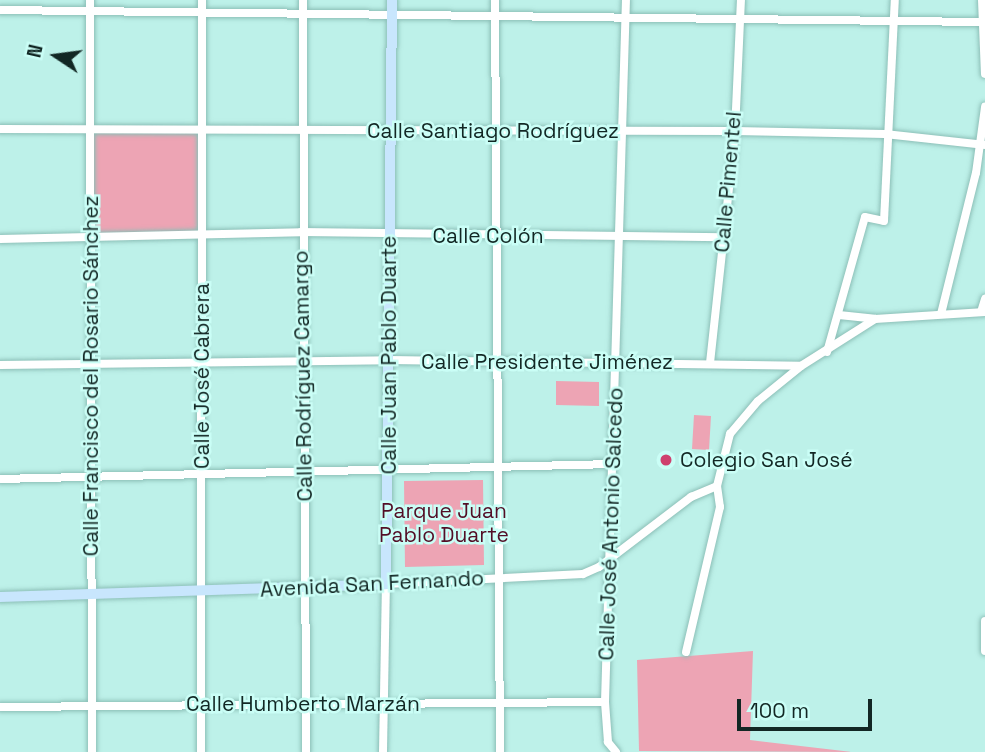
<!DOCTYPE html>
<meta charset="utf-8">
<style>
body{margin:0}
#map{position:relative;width:985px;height:752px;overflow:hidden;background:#bdf1e9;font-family:"Space Grotesk",sans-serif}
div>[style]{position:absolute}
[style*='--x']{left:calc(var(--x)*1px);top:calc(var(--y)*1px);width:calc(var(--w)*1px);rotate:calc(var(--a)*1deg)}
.green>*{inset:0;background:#eda4b4}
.roads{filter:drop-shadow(0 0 2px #8cbfb7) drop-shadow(0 0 2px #8cbfb7)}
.street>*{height:8px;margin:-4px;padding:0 4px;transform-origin:4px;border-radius:4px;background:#fff}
.secondary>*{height:10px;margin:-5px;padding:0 5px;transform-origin:5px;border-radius:5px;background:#c8e6fd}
.dots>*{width:19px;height:19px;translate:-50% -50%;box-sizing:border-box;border:4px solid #cafef6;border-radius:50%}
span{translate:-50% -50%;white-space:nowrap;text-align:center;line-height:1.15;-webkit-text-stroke:5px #cafef6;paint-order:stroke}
.street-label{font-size:21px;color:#122724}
.poi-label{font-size:21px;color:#122724}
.left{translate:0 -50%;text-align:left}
.park-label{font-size:21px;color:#530e26}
.north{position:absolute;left:21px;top:21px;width:70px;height:70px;-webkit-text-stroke:5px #cafef6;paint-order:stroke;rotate:283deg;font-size:19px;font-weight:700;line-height:28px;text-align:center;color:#122724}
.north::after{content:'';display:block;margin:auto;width:24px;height:32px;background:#122724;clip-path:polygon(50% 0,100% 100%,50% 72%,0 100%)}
.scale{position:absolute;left:737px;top:699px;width:135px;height:32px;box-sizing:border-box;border:4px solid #122724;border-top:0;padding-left:9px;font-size:21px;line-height:24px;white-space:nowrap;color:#122724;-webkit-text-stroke:5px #cafef6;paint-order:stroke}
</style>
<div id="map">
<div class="green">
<i style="clip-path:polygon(201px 129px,202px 235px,91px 240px,90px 130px)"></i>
<i style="clip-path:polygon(556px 381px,599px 382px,599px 406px,556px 405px)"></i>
<i style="clip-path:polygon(694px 415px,711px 416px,709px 450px,692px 449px)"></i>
<i style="clip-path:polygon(483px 480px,484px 565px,405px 567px,404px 481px)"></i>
<i style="clip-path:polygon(753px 651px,750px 740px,852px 752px,639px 751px,637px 660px)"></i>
</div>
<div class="roads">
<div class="street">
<i style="--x:90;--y:0;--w:752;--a:89.85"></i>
<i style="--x:303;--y:0;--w:752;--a:89.77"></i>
<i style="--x:495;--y:0;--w:752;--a:89.62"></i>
<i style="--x:982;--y:0;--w:74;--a:87.7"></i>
<i style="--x:0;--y:10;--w:985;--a:0.7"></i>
<i style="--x:0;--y:129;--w:735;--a:0.16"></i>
<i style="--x:735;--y:131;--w:150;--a:1.1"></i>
<i style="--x:885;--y:134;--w:101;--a:6.3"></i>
<i style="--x:0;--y:239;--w:301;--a:-1.3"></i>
<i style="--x:301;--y:232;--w:423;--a:0.7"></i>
<i style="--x:981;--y:312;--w:14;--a:-73"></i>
<i style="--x:941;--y:314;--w:145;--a:-76.1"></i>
<i style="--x:976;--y:173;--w:67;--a:-82.2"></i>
<i style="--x:839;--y:315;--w:36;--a:6"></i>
<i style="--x:875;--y:319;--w:110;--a:-3.6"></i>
<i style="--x:827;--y:352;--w:140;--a:-74.3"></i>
<i style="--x:865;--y:217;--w:19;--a:12"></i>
<i style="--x:884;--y:221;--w:221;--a:-87.2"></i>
<i style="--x:710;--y:363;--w:233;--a:-83.8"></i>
<i style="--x:735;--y:131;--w:131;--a:-87.4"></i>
<i style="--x:0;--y:365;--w:390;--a:-0.7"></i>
<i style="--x:390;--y:360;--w:411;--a:0.8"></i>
<i style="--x:0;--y:479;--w:612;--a:-1.4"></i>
<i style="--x:985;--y:621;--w:30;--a:90"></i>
<i style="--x:686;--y:652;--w:149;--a:-76.8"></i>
<i style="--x:720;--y:507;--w:21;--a:-98"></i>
<i style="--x:717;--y:486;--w:54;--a:-76"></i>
<i style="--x:730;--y:434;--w:43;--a:-49.7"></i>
<i style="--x:758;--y:401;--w:55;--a:-39.1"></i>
<i style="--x:801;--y:366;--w:88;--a:-32.4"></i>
<i style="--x:0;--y:707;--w:605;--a:-0.47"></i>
<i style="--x:201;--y:752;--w:752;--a:-89.92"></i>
<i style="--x:383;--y:752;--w:168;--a:-89"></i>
<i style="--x:386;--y:584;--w:197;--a:-2.9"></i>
<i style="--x:583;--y:574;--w:17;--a:-24"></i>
<i style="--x:599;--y:567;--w:116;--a:-37.3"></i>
<i style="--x:691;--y:497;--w:28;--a:-23"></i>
<i style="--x:616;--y:752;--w:13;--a:-129"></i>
<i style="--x:608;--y:742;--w:40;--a:-94.3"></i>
<i style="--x:605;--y:702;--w:702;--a:-88.29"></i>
</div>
<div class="secondary">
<i style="--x:0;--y:597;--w:386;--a:-1.9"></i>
<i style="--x:386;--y:584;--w:584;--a:-89.41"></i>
</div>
</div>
<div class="dots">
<i style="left:666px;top:460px;background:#ce416e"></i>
</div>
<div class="street-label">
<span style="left:493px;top:131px">Calle Santiago Rodríguez</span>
<span style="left:728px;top:182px;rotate:-85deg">Calle Pimentel</span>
<span style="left:488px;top:236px">Calle Colón</span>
<span style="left:389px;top:355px;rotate:-90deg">Calle Juan Pablo Duarte</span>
<span style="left:547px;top:362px">Calle Presidente Jiménez</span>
<span style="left:91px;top:376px;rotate:-90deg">Calle Francisco del Rosario Sánchez</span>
<span style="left:202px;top:376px;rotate:-90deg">Calle José Cabrera</span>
<span style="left:303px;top:376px;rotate:-91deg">Calle Rodríguez Camargo</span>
<span style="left:611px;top:524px;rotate:-88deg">Calle José Antonio Salcedo</span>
<span style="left:372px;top:584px;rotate:-3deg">Avenida San Fernando</span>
<span style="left:303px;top:704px">Calle Humberto Marzán</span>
</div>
<div class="poi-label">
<span class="left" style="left:680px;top:460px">Colegio San José</span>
</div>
<div class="park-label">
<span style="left:444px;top:523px">Parque Juan<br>Pablo Duarte</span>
</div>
<div class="north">N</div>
<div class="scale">100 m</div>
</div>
